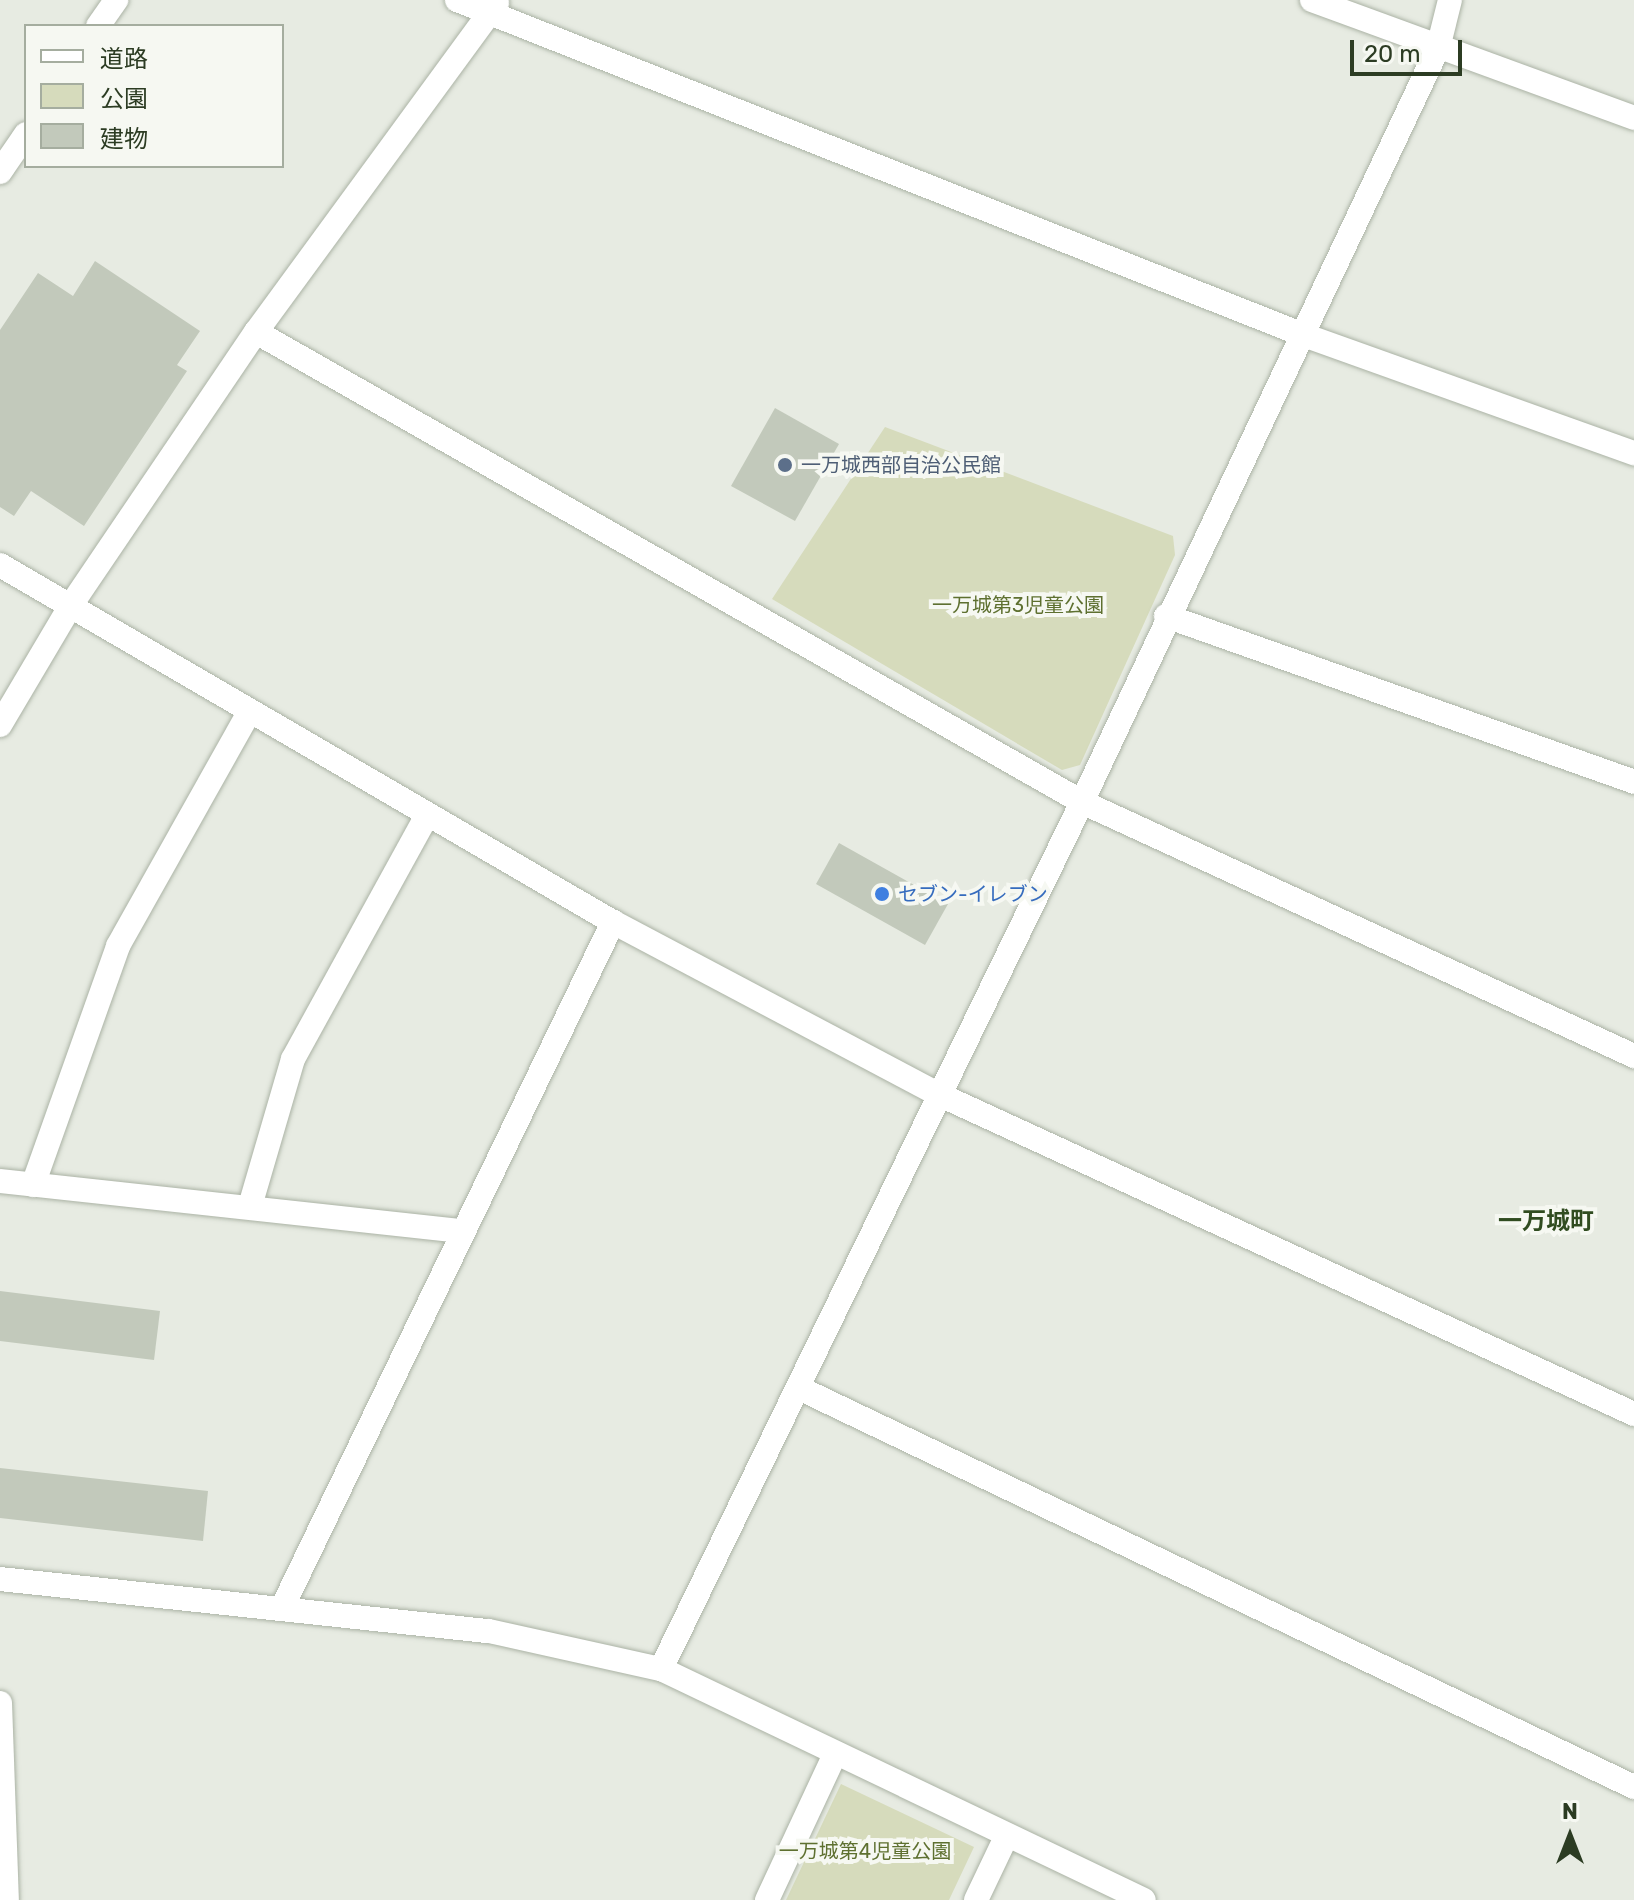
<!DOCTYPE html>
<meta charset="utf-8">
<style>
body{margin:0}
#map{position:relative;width:1634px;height:1900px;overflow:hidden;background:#e7ebe2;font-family:Rubik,"Noto Sans JP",sans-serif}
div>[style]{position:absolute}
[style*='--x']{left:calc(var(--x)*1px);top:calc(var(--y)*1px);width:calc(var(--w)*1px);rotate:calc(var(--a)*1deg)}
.green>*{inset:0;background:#d6dbbc}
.building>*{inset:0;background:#c2c9bb}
.roads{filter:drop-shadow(0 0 2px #abb3a5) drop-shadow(0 0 2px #abb3a5)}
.minor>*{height:24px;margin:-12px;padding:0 12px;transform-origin:12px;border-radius:12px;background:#fff}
.tertiary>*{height:24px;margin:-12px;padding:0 12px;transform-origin:12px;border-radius:12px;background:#fff}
.dots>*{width:22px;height:22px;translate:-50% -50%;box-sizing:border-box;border:4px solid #f6f8f2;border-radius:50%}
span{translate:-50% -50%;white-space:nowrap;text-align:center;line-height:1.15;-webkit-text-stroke:8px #f6f8f2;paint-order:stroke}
.service-label{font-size:20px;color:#4e5e75}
.left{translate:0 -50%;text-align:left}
.park-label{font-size:20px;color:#5e7030}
.shop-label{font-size:20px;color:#366cbe}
.quarter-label{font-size:24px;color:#304c20;font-weight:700}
.legend{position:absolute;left:24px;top:24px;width:260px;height:144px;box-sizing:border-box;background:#f6f8f2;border:2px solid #a5ad9f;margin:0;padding:10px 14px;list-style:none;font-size:24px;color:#2c3c23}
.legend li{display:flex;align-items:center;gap:16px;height:40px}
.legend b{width:40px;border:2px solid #a5ad9f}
.north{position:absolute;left:1530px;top:1796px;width:80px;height:80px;-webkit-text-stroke:6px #f6f8f2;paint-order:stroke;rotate:0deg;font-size:22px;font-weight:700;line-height:32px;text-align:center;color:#2c3c23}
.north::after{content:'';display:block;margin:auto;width:28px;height:36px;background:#2c3c23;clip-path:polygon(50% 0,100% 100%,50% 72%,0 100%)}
.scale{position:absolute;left:1350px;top:40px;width:112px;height:36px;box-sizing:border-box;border:4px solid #2c3c23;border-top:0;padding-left:10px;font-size:24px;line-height:28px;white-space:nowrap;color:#2c3c23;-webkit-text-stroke:6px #f6f8f2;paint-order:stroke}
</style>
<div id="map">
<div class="green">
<i style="clip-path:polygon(885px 427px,1173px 536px,1175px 555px,1080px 765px,1062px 770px,772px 599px)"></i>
<i style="clip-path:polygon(841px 1784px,974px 1847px,949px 1900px,786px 1900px)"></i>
</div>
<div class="building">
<i style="clip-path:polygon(95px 261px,200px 331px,177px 365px,187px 371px,84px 526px,31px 491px,14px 516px,0 507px,0 330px,38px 273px,73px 296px)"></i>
<i style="clip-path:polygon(775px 408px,839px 444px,795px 521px,731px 486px)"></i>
<i style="clip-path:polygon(839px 843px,948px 904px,925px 945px,816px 884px)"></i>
<i style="clip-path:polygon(0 1291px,160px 1311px,154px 1360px,0 1341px)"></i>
<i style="clip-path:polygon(0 1468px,208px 1491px,203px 1541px,0 1518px)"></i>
</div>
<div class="roads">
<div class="minor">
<i style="--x:457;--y:0;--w:908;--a:21.59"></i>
<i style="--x:1301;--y:334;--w:354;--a:19.7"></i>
<i style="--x:1312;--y:0;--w:343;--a:20.1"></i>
<i style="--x:256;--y:332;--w:950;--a:29.64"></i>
<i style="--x:1082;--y:802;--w:608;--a:24.71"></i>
<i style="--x:1166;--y:616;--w:497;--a:19.5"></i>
<i style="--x:0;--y:725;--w:139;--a:-59.4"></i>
<i style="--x:71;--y:605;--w:330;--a:-55.9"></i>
<i style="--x:256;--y:332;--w:408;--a:-53.8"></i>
<i style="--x:0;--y:1181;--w:464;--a:6.2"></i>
<i style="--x:33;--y:1185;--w:254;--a:-70.4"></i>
<i style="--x:118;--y:946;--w:267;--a:-60.7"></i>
<i style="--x:250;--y:1206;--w:153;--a:-73.7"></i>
<i style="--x:293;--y:1059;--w:278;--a:-61.2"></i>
<i style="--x:801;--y:1389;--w:923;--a:25.54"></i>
<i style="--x:0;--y:1579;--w:492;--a:6.1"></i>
<i style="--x:489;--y:1631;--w:176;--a:12.5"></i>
<i style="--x:661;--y:1669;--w:535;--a:25.56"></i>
<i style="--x:282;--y:1608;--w:762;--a:-64.24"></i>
<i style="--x:661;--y:1669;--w:964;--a:-64.1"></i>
<i style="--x:1082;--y:802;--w:834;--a:-64.73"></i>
<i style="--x:1438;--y:48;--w:49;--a:-76"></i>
<i style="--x:0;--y:1703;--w:197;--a:88"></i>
<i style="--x:767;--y:1900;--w:159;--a:-65"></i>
<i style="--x:976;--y:1900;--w:72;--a:-64.5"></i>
</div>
<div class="tertiary">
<i style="--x:98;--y:26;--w:32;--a:-55"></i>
<i style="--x:0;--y:172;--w:46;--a:-55.6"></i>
<i style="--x:0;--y:565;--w:709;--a:30.22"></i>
<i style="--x:613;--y:922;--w:368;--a:27.9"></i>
<i style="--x:938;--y:1094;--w:766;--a:24.69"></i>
</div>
</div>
<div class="dots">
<i style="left:785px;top:465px;background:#5c6f8a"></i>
<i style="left:882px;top:894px;background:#3f7fe0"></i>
</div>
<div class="service-label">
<span class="left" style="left:801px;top:465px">一万城西部自治公民館</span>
</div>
<div class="park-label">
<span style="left:1018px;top:605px">一万城第3児童公園</span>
<span style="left:865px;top:1851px">一万城第4児童公園</span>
</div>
<div class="shop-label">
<span class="left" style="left:898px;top:894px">セブン-イレブン</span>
</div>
<div class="quarter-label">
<span style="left:1546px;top:1222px">一万城町</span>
</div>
<ul class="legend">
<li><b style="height:10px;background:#fff"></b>道路</li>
<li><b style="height:22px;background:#d6dbbc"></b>公園</li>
<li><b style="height:22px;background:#c2c9bb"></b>建物</li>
</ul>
<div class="north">N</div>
<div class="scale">20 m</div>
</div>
